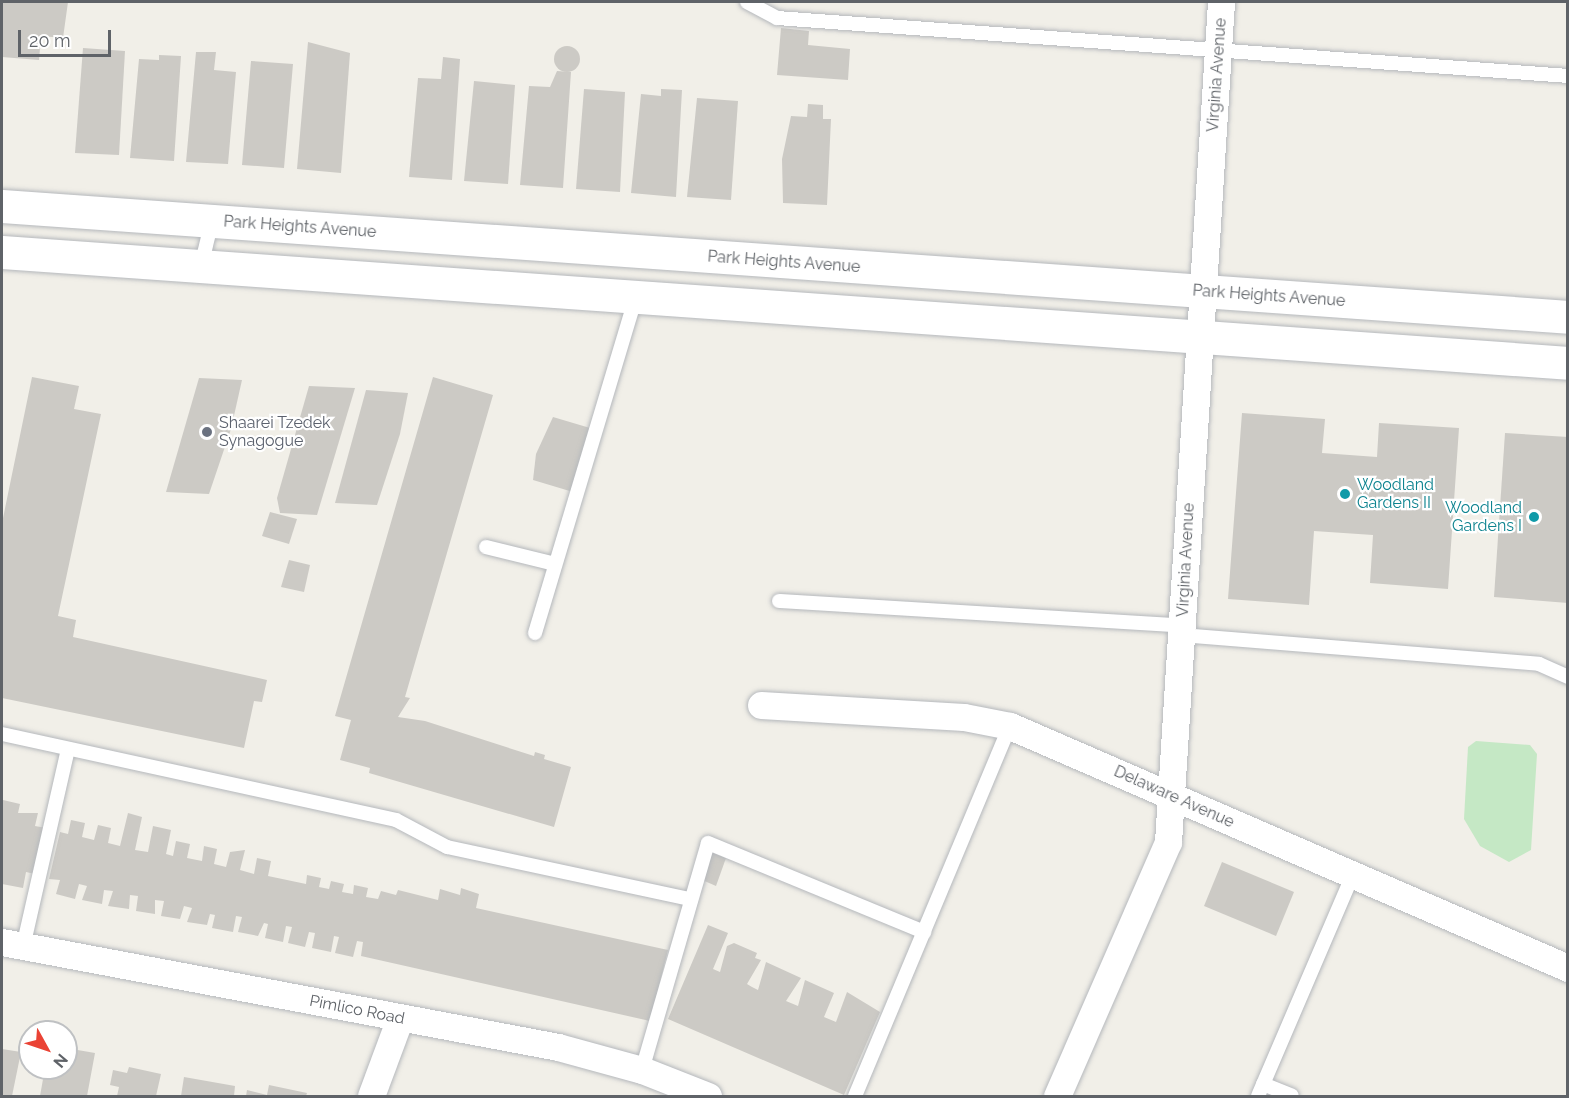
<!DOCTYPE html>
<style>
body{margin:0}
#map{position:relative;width:1569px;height:1098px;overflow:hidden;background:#f1efe8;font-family:Raleway,sans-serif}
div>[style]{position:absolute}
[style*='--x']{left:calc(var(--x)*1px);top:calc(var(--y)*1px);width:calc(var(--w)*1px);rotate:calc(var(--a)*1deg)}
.green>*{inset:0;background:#c5e8c5}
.building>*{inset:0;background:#cccac5}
.round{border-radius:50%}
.roads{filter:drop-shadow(0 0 2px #b5b8bc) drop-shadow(0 0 2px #b5b8bc)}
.service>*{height:14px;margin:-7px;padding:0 7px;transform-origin:7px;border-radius:7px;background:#fff}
.minor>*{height:27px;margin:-13.5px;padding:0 13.5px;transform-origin:13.5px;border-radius:13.5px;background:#fff}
.secondary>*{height:33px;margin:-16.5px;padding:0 16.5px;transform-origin:16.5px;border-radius:16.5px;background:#fff}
.dots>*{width:16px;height:16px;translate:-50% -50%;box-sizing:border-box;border:3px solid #fff;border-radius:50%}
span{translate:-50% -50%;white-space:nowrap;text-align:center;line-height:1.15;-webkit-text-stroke:4.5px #fff;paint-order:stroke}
.street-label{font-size:16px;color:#5f6368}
.worship-label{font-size:16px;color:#5b616d}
.left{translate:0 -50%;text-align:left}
.culture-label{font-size:16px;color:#0d838f}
.right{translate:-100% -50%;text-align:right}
.frame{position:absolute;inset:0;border:3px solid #5f6368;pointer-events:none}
.north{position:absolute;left:18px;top:1020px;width:60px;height:60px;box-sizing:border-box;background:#fff;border:2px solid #bfc1c3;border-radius:50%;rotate:130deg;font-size:16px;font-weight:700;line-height:24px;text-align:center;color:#5f6368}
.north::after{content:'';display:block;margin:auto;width:21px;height:27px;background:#ea4335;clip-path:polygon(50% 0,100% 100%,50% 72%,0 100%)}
.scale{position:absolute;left:18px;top:30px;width:93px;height:27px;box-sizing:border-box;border:3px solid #5f6368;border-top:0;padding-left:8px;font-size:18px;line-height:21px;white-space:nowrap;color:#5f6368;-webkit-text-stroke:4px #fff;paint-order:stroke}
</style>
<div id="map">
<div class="green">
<i style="clip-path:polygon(1476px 741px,1530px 745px,1537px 754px,1531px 850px,1509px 862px,1480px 846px,1464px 819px,1468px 747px)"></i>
</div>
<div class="building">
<i style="clip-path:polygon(2px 2px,68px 2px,63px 38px,41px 36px,39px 60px,2px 57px)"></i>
<i style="clip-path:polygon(781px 28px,809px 31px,808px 45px,850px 49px,848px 80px,777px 75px)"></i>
<i style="clip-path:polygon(308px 42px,350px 53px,341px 173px,297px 169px)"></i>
<i class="round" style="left:554px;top:46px;width:26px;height:26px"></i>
<i style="clip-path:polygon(83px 48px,125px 51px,119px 155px,75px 153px)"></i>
<i style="clip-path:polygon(196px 52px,216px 52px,214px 70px,236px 72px,228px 164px,186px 162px)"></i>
<i style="clip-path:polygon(159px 55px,181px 56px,174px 161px,130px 158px,139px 59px,159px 60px)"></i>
<i style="clip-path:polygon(443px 57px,460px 59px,452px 180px,409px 177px,418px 78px,441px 79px)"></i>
<i style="clip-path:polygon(251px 61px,293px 64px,284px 168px,242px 165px)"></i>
<i style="clip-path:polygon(557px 71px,571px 72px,563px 188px,520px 185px,529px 86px,550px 87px)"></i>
<i style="clip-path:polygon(474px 81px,515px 85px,508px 184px,464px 181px)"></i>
<i style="clip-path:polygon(584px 89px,625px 92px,620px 192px,576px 189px)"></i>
<i style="clip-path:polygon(661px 89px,682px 90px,676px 197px,631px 193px,641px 94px,661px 96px)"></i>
<i style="clip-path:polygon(697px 98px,738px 101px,731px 200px,687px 197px)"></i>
<i style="clip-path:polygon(808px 104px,823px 105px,823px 119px,831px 119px,827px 205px,783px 203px,782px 159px,791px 116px,807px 117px)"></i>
<i style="clip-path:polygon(32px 377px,79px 386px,74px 409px,101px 414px,58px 616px,76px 620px,73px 637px,267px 680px,262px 702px,254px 701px,244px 748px,2px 698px,2px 523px)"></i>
<i style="clip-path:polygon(433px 377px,493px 395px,405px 697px,410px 698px,398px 717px,425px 721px,534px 756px,535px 752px,545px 755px,544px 759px,571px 767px,554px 827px,369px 773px,370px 768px,340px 760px,351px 720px,335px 716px)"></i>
<i style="clip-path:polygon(199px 378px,242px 380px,231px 429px,209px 494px,166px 492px)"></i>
<i style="clip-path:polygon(309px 386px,355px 388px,317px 515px,280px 513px,277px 498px)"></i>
<i style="clip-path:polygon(366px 390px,408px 393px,400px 434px,377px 505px,335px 503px)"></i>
<i style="clip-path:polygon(1242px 413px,1325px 419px,1322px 453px,1377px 457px,1379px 423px,1459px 428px,1448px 589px,1370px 583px,1373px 535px,1314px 531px,1309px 605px,1228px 599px)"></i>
<i style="clip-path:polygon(553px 417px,590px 428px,573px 492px,533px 480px,536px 454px)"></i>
<i style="clip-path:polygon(1505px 433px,1568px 437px,1568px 603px,1494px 597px)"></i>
<i style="clip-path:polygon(270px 512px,297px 519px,289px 544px,262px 536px)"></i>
<i style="clip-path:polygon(289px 560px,310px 565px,304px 592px,281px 587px)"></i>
<i style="clip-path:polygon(3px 800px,20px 804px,18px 813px,38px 813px,35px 826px,46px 828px,35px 874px,26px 872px,23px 888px,2px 884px)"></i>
<i style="clip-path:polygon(128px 813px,142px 817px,135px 850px,148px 852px,153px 826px,171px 830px,166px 854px,173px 856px,176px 841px,190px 844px,187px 858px,202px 861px,204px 846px,217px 849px,214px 864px,226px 867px,230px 852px,245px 850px,240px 870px,254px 874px,257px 858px,271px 861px,268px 876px,306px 884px,307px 875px,321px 878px,319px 887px,329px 889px,331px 881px,344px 884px,342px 892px,353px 894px,354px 885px,368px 888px,366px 897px,378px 899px,381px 891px,396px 895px,398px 890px,438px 900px,440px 889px,460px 895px,461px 888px,479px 894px,476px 908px,668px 950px,650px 1021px,361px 956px,363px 942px,357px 941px,353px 957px,335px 953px,339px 937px,334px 936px,331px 952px,312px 948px,315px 933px,309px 932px,305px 947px,288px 943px,292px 927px,286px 926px,283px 942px,265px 938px,268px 924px,264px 923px,258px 936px,238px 932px,242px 917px,236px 916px,233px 932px,212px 928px,215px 915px,210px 914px,207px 925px,187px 922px,192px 908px,184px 906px,180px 919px,161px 916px,164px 901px,155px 900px,155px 914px,136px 911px,138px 896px,130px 895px,129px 909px,108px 906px,113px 891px,104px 890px,102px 904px,82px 900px,87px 886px,79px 884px,75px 899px,56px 894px,60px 880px,49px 879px,60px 832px,68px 834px,71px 820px,85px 823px,82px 837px,94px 840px,98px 825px,111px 828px,108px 843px,120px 846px)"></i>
<i style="clip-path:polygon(710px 852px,726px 858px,716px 886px,700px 879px)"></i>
<i style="clip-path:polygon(1222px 862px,1294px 892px,1276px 936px,1204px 906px)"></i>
<i style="clip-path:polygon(708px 925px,728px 933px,713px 969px,720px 972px,727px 946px,734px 943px,757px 953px,755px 958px,761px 960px,747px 984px,752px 987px,758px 990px,766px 962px,801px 978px,786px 1001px,798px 1006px,805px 980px,834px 993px,824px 1017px,836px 1022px,847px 992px,880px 1012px,844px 1095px,668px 1019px)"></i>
<i style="clip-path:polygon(66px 1048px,95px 1053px,87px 1096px,40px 1096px,45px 1068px,66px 1068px)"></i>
<i style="clip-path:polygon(2px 1049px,21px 1052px,12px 1096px,2px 1096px)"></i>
<i style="clip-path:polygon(129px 1067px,161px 1074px,156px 1096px,117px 1096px,119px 1087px,110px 1085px,113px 1070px,127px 1073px)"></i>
<i style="clip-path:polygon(184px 1077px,235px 1086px,234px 1096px,181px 1096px)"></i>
<i style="clip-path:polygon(269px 1085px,307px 1093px,306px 1096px,246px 1096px,247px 1090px,267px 1095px)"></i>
</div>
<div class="roads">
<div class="service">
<i style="--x:747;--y:2;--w:34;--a:28"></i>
<i style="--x:777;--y:18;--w:793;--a:4.19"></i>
<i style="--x:201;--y:266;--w:46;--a:-76.3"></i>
<i style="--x:486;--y:547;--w:71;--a:13.8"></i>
<i style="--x:779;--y:601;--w:404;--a:3.5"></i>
<i style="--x:535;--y:633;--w:352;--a:-73.3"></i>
<i style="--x:1181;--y:635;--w:359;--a:4.6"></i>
<i style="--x:1539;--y:664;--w:32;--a:24"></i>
<i style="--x:2;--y:734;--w:403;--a:12.3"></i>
<i style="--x:396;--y:820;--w:58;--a:27.9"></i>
<i style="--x:447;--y:847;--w:248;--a:12.1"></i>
<i style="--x:23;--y:947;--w:203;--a:-77.2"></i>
<i style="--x:642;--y:1070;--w:236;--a:-73.8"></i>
<i style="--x:708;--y:843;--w:234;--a:22.4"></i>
<i style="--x:1263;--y:1084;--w:31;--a:22"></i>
<i style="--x:855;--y:1096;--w:401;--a:-67.3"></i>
<i style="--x:1258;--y:1096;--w:241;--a:-66.8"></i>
</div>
<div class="minor">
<i style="--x:761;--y:705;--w:203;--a:3.4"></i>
<i style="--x:964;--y:717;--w:47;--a:11.1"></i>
<i style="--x:1010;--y:726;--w:608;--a:23.45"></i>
<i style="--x:2;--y:942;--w:566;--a:10.69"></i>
<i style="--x:558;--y:1047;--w:87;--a:15.3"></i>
<i style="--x:642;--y:1070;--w:71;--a:21.5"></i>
<i style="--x:371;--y:1096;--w:83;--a:-69.6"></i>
<i style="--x:1057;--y:1096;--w:277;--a:-66.4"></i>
<i style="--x:1168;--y:842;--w:842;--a:-86.39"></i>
</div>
<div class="secondary">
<i style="--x:2;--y:206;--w:1570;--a:4.05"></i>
<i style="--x:2;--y:252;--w:1570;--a:4.05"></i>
</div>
</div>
<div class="dots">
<i style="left:207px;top:432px;background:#6b7280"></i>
<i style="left:1345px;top:494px;background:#0f9aa8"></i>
<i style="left:1534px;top:517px;background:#0f9aa8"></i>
</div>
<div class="street-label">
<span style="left:1217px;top:75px;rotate:-86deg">Virginia Avenue</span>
<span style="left:300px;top:227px;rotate:4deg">Park Heights Avenue</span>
<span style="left:784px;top:262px;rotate:4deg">Park Heights Avenue</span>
<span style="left:1269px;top:296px;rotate:4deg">Park Heights Avenue</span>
<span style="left:1186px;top:560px;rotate:-87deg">Virginia Avenue</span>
<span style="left:1174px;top:797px;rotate:24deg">Delaware Avenue</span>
<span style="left:357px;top:1010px;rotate:11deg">Pimlico Road</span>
</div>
<div class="worship-label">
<span class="left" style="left:219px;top:432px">Shaarei Tzedek<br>Synagogue</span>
</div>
<div class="culture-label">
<span class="left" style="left:1357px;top:494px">Woodland<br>Gardens II</span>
<span class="right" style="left:1522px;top:517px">Woodland<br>Gardens I</span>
</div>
<div class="frame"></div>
<div class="north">N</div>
<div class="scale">20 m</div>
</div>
